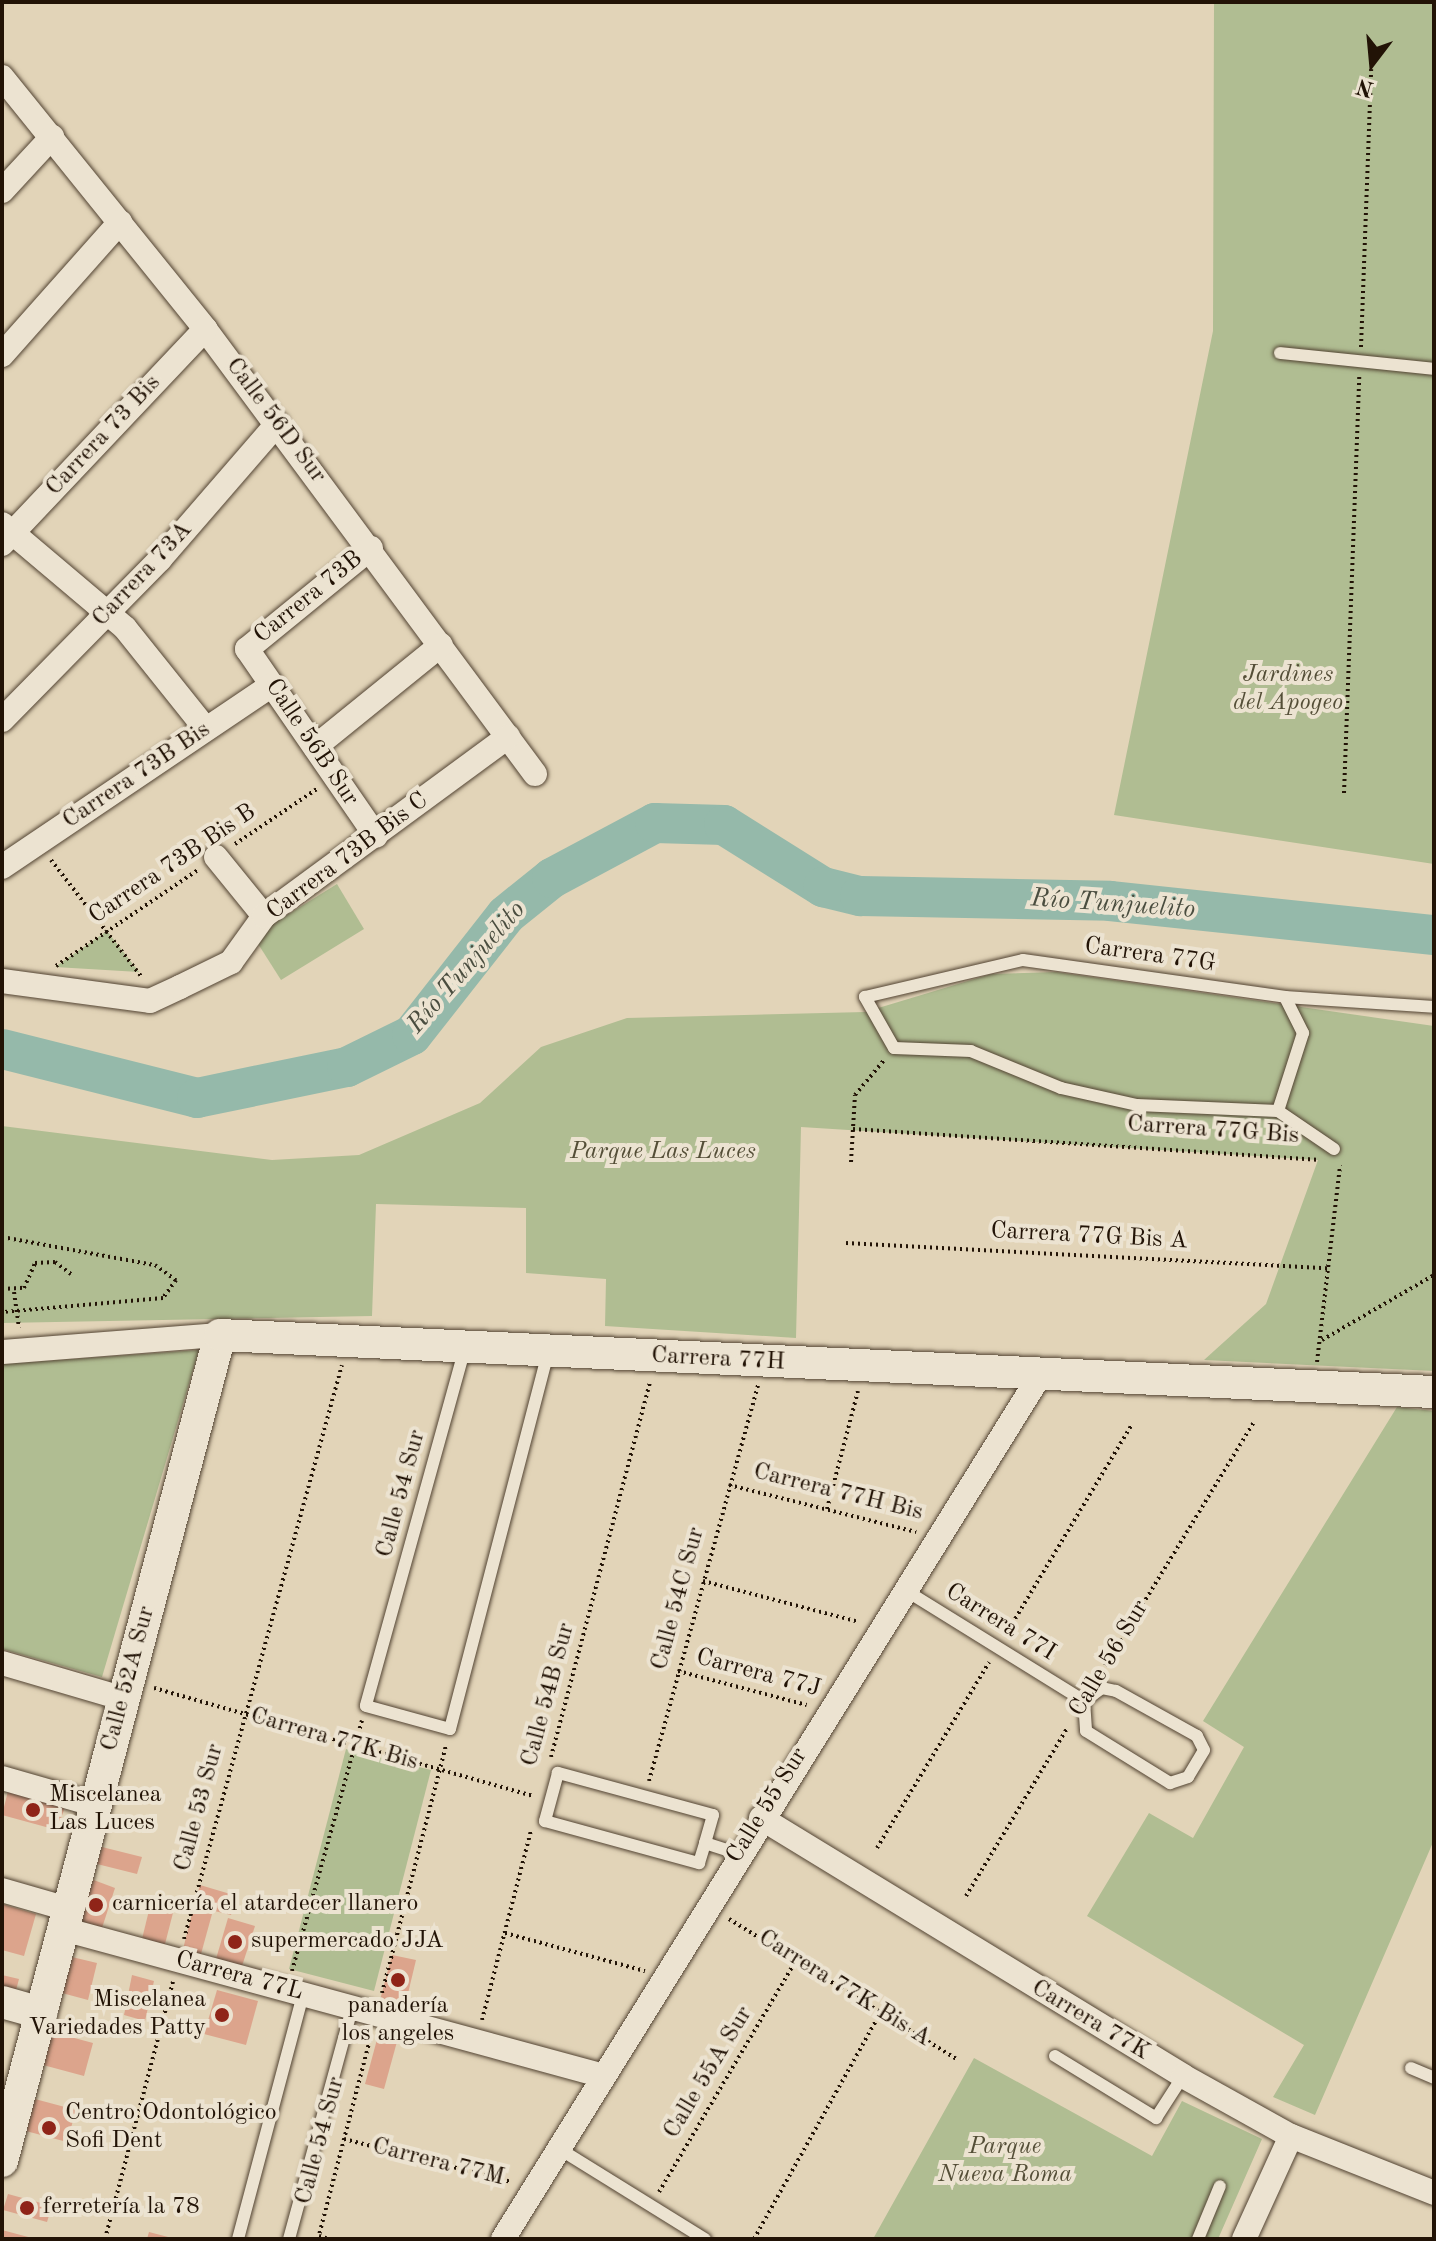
<!DOCTYPE html>
<meta charset="utf-8">
<style>
body{margin:0}
#map{position:relative;width:1436px;height:2241px;overflow:hidden;background:#e2d4b8;font-family:"Old Standard TT",serif}
div>[style]{position:absolute}
[style*='--x']{left:calc(var(--x)*1px);top:calc(var(--y)*1px);width:calc(var(--w)*1px);rotate:calc(var(--a)*1deg)}
.green>*{inset:0;background:#b0bd92}
.river>*{height:40px;margin:-20px;padding:0 20px;transform-origin:20px;border-radius:20px;background:#95b9aa}
.building>*{inset:0;background:#dca48c}
.path>*{height:4px;margin-top:-2px;transform-origin:0;background:repeating-linear-gradient(90deg,#221306 0 2px,transparent 0 6px)}
.roads{filter:drop-shadow(0 0 2px #524332) drop-shadow(0 0 2px #524332)}
.service>*{height:12px;margin:-6px;padding:0 6px;transform-origin:6px;border-radius:6px;background:#ece3d1}
.minor>*{height:24px;margin:-12px;padding:0 12px;transform-origin:12px;border-radius:12px;background:#ece3d1}
.tertiary>*{height:32px;margin:-16px;padding:0 16px;transform-origin:16px;border-radius:16px;background:#ece3d1}
.dots>*{width:22px;height:22px;translate:-50% -50%;box-sizing:border-box;border:4px solid #ece3d1;border-radius:50%}
span{translate:-50% -50%;white-space:nowrap;text-align:center;line-height:1.15;-webkit-text-stroke:8px #ece3d1;paint-order:stroke}
.street-label{font-size:24px;color:#221306}
.park-label{font-size:24px;color:#544e37;font-style:italic}
.poi-label{font-size:24px;color:#221306}
.left{translate:0 -50%;text-align:left}
.right{translate:-100% -50%;text-align:right}
.water-label{font-size:26px;color:#4a4d3f;font-style:italic}
.frame{position:absolute;inset:0;border:4px solid #221306;pointer-events:none}
.north{position:absolute;left:1332px;top:24px;width:80px;height:80px;-webkit-text-stroke:6px #ece3d1;paint-order:stroke;rotate:196deg;font-size:22px;font-weight:700;line-height:32px;text-align:center;color:#221306}
.north::after{content:'';display:block;margin:auto;width:28px;height:36px;background:#221306;clip-path:polygon(50% 0,100% 100%,50% 72%,0 100%)}
</style>
<div id="map">
<div class="green">
<i style="clip-path:polygon(1214px 2px,1434px 2px,1434px 864px,1114px 815px,1213px 331px)"></i>
<i style="clip-path:polygon(337px 884px,364px 929px,281px 980px,253px 936px)"></i>
<i style="clip-path:polygon(107px 931px,139px 972px,55px 967px)"></i>
<i style="clip-path:polygon(1056px 972px,1434px 1026px,1434px 1371px,1204px 1360px,1266px 1304px,1318px 1160px,801px 1127px,796px 1338px,605px 1326px,606px 1279px,526px 1273px,526px 1208px,376px 1204px,372px 1316px,2px 1323px,2px 1126px,272px 1160px,359px 1155px,480px 1103px,541px 1047px,627px 1018px,865px 1012px,991px 974px)"></i>
<i style="clip-path:polygon(199px 1350px,102px 1677px,2px 1649px,2px 1364px)"></i>
<i style="clip-path:polygon(1397px 1407px,1434px 1411px,1434px 1840px,1315px 2115px,1273px 2097px,1304px 2045px,1087px 1916px,1149px 1813px,1193px 1838px,1244px 1747px,1203px 1721px)"></i>
<i style="clip-path:polygon(346px 1749px,431px 1770px,374px 1991px,289px 1969px)"></i>
<i style="clip-path:polygon(974px 2058px,1152px 2156px,1182px 2101px,1262px 2139px,1218px 2239px,873px 2239px)"></i>
</div>
<div class="river">
<i style="--x:2;--y:1049;--w:201;--a:14.1"></i>
<i style="--x:197;--y:1098;--w:153;--a:-11.7"></i>
<i style="--x:347;--y:1067;--w:72;--a:-26.2"></i>
<i style="--x:412;--y:1035;--w:152;--a:-51.9"></i>
<i style="--x:506;--y:915;--w:59;--a:-38.8"></i>
<i style="--x:552;--y:878;--w:117;--a:-28.1"></i>
<i style="--x:655;--y:823;--w:69;--a:1.7"></i>
<i style="--x:724;--y:825;--w:117;--a:32.1"></i>
<i style="--x:823;--y:887;--w:38;--a:14"></i>
<i style="--x:860;--y:896;--w:250;--a:1.1"></i>
<i style="--x:1110;--y:901;--w:326;--a:6"></i>
</div>
<div class="building">
<i style="clip-path:polygon(8px 1791px,65px 1807px,57px 1830px,2px 1815px)"></i>
<i style="clip-path:polygon(102px 1847px,142px 1857px,137px 1874px,97px 1864px)"></i>
<i style="clip-path:polygon(91px 1879px,115px 1888px,101px 1931px,77px 1923px)"></i>
<i style="clip-path:polygon(200px 1885px,237px 1896px,231px 1915px,194px 1906px)"></i>
<i style="clip-path:polygon(152px 1898px,175px 1905px,165px 1944px,142px 1939px)"></i>
<i style="clip-path:polygon(2px 1904px,36px 1914px,24px 1956px,2px 1950px)"></i>
<i style="clip-path:polygon(193px 1910px,212px 1914px,201px 1954px,183px 1949px)"></i>
<i style="clip-path:polygon(228px 1918px,255px 1926px,242px 1966px,216px 1959px)"></i>
<i style="clip-path:polygon(392px 1955px,416px 1960px,405px 2006px,380px 2000px)"></i>
<i style="clip-path:polygon(72px 1957px,97px 1963px,88px 2000px,62px 1993px)"></i>
<i style="clip-path:polygon(2px 1975px,19px 1979px,15px 1994px,2px 1991px)"></i>
<i style="clip-path:polygon(132px 1975px,154px 1981px,145px 2021px,124px 2015px)"></i>
<i style="clip-path:polygon(217px 1990px,258px 2001px,246px 2045px,204px 2034px)"></i>
<i style="clip-path:polygon(52px 2032px,93px 2043px,84px 2076px,43px 2065px)"></i>
<i style="clip-path:polygon(379px 2032px,398px 2038px,384px 2089px,365px 2084px)"></i>
<i style="clip-path:polygon(35px 2099px,76px 2110px,67px 2142px,26px 2131px)"></i>
<i style="clip-path:polygon(8px 2194px,52px 2206px,47px 2222px,3px 2210px)"></i>
<i style="clip-path:polygon(2px 2230px,32px 2238px,32px 2239px,2px 2239px)"></i>
<i style="clip-path:polygon(149px 2232px,172px 2238px,172px 2239px,147px 2239px)"></i>
</div>
<div class="path">
<i style="--x:1361;--y:347;--w:278;--a:-87.9"></i>
<i style="--x:1344;--y:793;--w:417;--a:-87.9"></i>
<i style="--x:235;--y:844;--w:99;--a:-33.9"></i>
<i style="--x:51;--y:860;--w:147;--a:52.2"></i>
<i style="--x:56;--y:966;--w:171;--a:-34.1"></i>
<i style="--x:853;--y:1129;--w:465;--a:3.8"></i>
<i style="--x:851;--y:1162;--w:67;--a:-86.6"></i>
<i style="--x:855;--y:1095;--w:47;--a:-50.2"></i>
<i style="--x:2;--y:1237;--w:156;--a:10.4"></i>
<i style="--x:155;--y:1265;--w:26;--a:36"></i>
<i style="--x:176;--y:1280;--w:22;--a:126"></i>
<i style="--x:163;--y:1298;--w:162;--a:175"></i>
<i style="--x:846;--y:1243;--w:485;--a:3"></i>
<i style="--x:2;--y:1289;--w:22;--a:-3"></i>
<i style="--x:24;--y:1288;--w:27;--a:-66"></i>
<i style="--x:35;--y:1263;--w:20;--a:-3"></i>
<i style="--x:55;--y:1262;--w:20;--a:37"></i>
<i style="--x:14;--y:1292;--w:36;--a:82"></i>
<i style="--x:1322;--y:1340;--w:129;--a:-30.1"></i>
<i style="--x:1317;--y:1362;--w:198;--a:-83.3"></i>
<i style="--x:729;--y:1485;--w:193;--a:14.1"></i>
<i style="--x:827;--y:1509;--w:122;--a:-75.3"></i>
<i style="--x:703;--y:1581;--w:161;--a:14.7"></i>
<i style="--x:1006;--y:1634;--w:243;--a:-59"></i>
<i style="--x:678;--y:1671;--w:133;--a:14.8"></i>
<i style="--x:1102;--y:1671;--w:292;--a:-58.6"></i>
<i style="--x:154;--y:1688;--w:395;--a:15.9"></i>
<i style="--x:551;--y:1757;--w:387;--a:-75.2"></i>
<i style="--x:649;--y:1781;--w:411;--a:-74.6"></i>
<i style="--x:877;--y:1848;--w:217;--a:-58.9"></i>
<i style="--x:966;--y:1896;--w:197;--a:-58.9"></i>
<i style="--x:729;--y:1919;--w:269;--a:31.6"></i>
<i style="--x:505;--y:1933;--w:145;--a:15.2"></i>
<i style="--x:184;--y:1939;--w:595;--a:-74.61"></i>
<i style="--x:292;--y:1971;--w:260;--a:-74.4"></i>
<i style="--x:382;--y:1993;--w:255;--a:-75.5"></i>
<i style="--x:482;--y:2020;--w:195;--a:-75.5"></i>
<i style="--x:344;--y:2139;--w:173;--a:14.4"></i>
<i style="--x:659;--y:2192;--w:269;--a:-59.4"></i>
<i style="--x:319;--y:2236;--w:10;--a:17"></i>
<i style="--x:105;--y:2239;--w:266;--a:-75.2"></i>
<i style="--x:318;--y:2239;--w:210;--a:-75.4"></i>
<i style="--x:754;--y:2239;--w:260;--a:-60.8"></i>
</div>
<div class="roads">
<div class="service">
<i style="--x:1280;--y:353;--w:155;--a:5.9"></i>
<i style="--x:1278;--y:1111;--w:82;--a:-72.2"></i>
<i style="--x:1303;--y:1033;--w:40;--a:-116.6"></i>
<i style="--x:1334;--y:1149;--w:68;--a:-145.8"></i>
<i style="--x:1278;--y:1111;--w:141;--a:-177.6"></i>
<i style="--x:1137;--y:1105;--w:78;--a:-167.4"></i>
<i style="--x:1061;--y:1088;--w:97;--a:-157.7"></i>
<i style="--x:971;--y:1051;--w:77;--a:-177.8"></i>
<i style="--x:894;--y:1048;--w:59;--a:-119.6"></i>
<i style="--x:865;--y:997;--w:162;--a:-13.2"></i>
<i style="--x:1023;--y:960;--w:265;--a:8"></i>
<i style="--x:1285;--y:997;--w:149;--a:3.8"></i>
<i style="--x:465;--y:1348;--w:371;--a:105.5"></i>
<i style="--x:366;--y:1706;--w:87;--a:15.3"></i>
<i style="--x:450;--y:1729;--w:390;--a:-75.4"></i>
<i style="--x:905;--y:1590;--w:211;--a:31.8"></i>
<i style="--x:1084;--y:1701;--w:30;--a:86"></i>
<i style="--x:1086;--y:1731;--w:99;--a:31.8"></i>
<i style="--x:1170;--y:1783;--w:19;--a:-18"></i>
<i style="--x:1188;--y:1777;--w:31;--a:-59"></i>
<i style="--x:1204;--y:1750;--w:16;--a:-117"></i>
<i style="--x:1197;--y:1736;--w:93;--a:-150.9"></i>
<i style="--x:1116;--y:1691;--w:14;--a:-168"></i>
<i style="--x:1102;--y:1688;--w:22;--a:144"></i>
<i style="--x:705;--y:1843;--w:29;--a:-74"></i>
<i style="--x:713;--y:1815;--w:161;--a:-164.8"></i>
<i style="--x:558;--y:1773;--w:50;--a:105.2"></i>
<i style="--x:545;--y:1821;--w:160;--a:15.3"></i>
<i style="--x:699;--y:1863;--w:21;--a:-73"></i>
<i style="--x:705;--y:1843;--w:35;--a:18"></i>
<i style="--x:1055;--y:2056;--w:119;--a:31.5"></i>
<i style="--x:1156;--y:2118;--w:50;--a:-57.3"></i>
<i style="--x:1411;--y:2068;--w:25;--a:23"></i>
<i style="--x:558;--y:2148;--w:173;--a:31.8"></i>
<i style="--x:238;--y:2239;--w:253;--a:-75.1"></i>
<i style="--x:289;--y:2239;--w:239;--a:-74.7"></i>
<i style="--x:1198;--y:2239;--w:57;--a:-67.5"></i>
</div>
<div class="minor">
<i style="--x:2;--y:77;--w:324;--a:51.1"></i>
<i style="--x:205;--y:329;--w:554;--a:53.44"></i>
<i style="--x:2;--y:191;--w:74;--a:-47.2"></i>
<i style="--x:2;--y:355;--w:178;--a:-48.4"></i>
<i style="--x:2;--y:524;--w:161;--a:40.2"></i>
<i style="--x:125;--y:628;--w:129;--a:51.3"></i>
<i style="--x:2;--y:544;--w:296;--a:-46.6"></i>
<i style="--x:371;--y:548;--w:160;--a:140.8"></i>
<i style="--x:247;--y:649;--w:227;--a:55.4"></i>
<i style="--x:2;--y:720;--w:226;--a:-45.5"></i>
<i style="--x:160;--y:559;--w:179;--a:-49.1"></i>
<i style="--x:315;--y:747;--w:162;--a:-39"></i>
<i style="--x:216;--y:857;--w:76;--a:50.9"></i>
<i style="--x:2;--y:867;--w:326;--a:-34"></i>
<i style="--x:2;--y:981;--w:149;--a:7.7"></i>
<i style="--x:150;--y:1001;--w:33;--a:-25"></i>
<i style="--x:180;--y:987;--w:57;--a:-26.1"></i>
<i style="--x:231;--y:962;--w:57;--a:-54.3"></i>
<i style="--x:264;--y:916;--w:303;--a:-36.3"></i>
<i style="--x:2;--y:1352;--w:219;--a:-4.5"></i>
<i style="--x:2;--y:1663;--w:127;--a:16.4"></i>
<i style="--x:2;--y:1778;--w:98;--a:16"></i>
<i style="--x:761;--y:1818;--w:495;--a:31.4"></i>
<i style="--x:1183;--y:2076;--w:124;--a:29.1"></i>
<i style="--x:1291;--y:2136;--w:154;--a:21.7"></i>
<i style="--x:2;--y:1890;--w:69;--a:16.1"></i>
<i style="--x:63;--y:1929;--w:556;--a:15.21"></i>
<i style="--x:503;--y:2239;--w:1015;--a:-58.13"></i>
<i style="--x:1244;--y:2239;--w:113;--a:-65.5"></i>
</div>
<div class="tertiary">
<i style="--x:2;--y:2002;--w:41;--a:15.8"></i>
<i style="--x:2;--y:2161;--w:854;--a:-75.22"></i>
<i style="--x:220;--y:1335;--w:1215;--a:2.69"></i>
</div>
</div>
<div class="dots">
<i style="left:33px;top:1810px;background:#8f2418"></i>
<i style="left:96px;top:1905px;background:#8f2418"></i>
<i style="left:235px;top:1942px;background:#8f2418"></i>
<i style="left:398px;top:1980px;background:#8f2418"></i>
<i style="left:222px;top:2015px;background:#8f2418"></i>
<i style="left:49px;top:2128px;background:#8f2418"></i>
<i style="left:27px;top:2208px;background:#8f2418"></i>
</div>
<div class="street-label">
<span style="left:275px;top:421px;rotate:53deg">Calle 56D Sur</span>
<span style="left:104px;top:436px;rotate:-47deg">Carrera 73 Bis</span>
<span style="left:143px;top:575px;rotate:-47deg">Carrera 73A</span>
<span style="left:309px;top:598px;rotate:-39deg">Carrera 73B</span>
<span style="left:311px;top:743px;rotate:56deg">Calle 56B Sur</span>
<span style="left:137px;top:776px;rotate:-34deg">Carrera 73B Bis</span>
<span style="left:348px;top:857px;rotate:-37deg">Carrera 73B Bis C</span>
<span style="left:173px;top:865px;rotate:-34deg">Carrera 73B Bis B</span>
<span style="left:1150px;top:956px;rotate:8deg">Carrera 77G</span>
<span style="left:1213px;top:1131px;rotate:4deg">Carrera 77G Bis</span>
<span style="left:1089px;top:1237px;rotate:3deg">Carrera 77G Bis A</span>
<span style="left:718px;top:1360px;rotate:3deg">Carrera 77H</span>
<span style="left:838px;top:1493px;rotate:14deg">Carrera 77H Bis</span>
<span style="left:402px;top:1494px;rotate:-75deg">Calle 54 Sur</span>
<span style="left:679px;top:1599px;rotate:-75deg">Calle 54C Sur</span>
<span style="left:1000px;top:1623px;rotate:32deg">Carrera 77I</span>
<span style="left:1110px;top:1659px;rotate:-59deg">Calle 56 Sur</span>
<span style="left:758px;top:1674px;rotate:15deg">Carrera 77J</span>
<span style="left:129px;top:1679px;rotate:-75deg">Calle 52A Sur</span>
<span style="left:549px;top:1695px;rotate:-75deg">Calle 54B Sur</span>
<span style="left:334px;top:1740px;rotate:16deg">Carrera 77K Bis</span>
<span style="left:768px;top:1806px;rotate:-58deg">Calle 55 Sur</span>
<span style="left:200px;top:1808px;rotate:-75deg">Calle 53 Sur</span>
<span style="left:239px;top:1977px;rotate:15deg">Carrera 77L</span>
<span style="left:844px;top:1989px;rotate:32deg">Carrera 77K Bis A</span>
<span style="left:1090px;top:2021px;rotate:31deg">Carrera 77K</span>
<span style="left:709px;top:2073px;rotate:-59deg">Calle 55A Sur</span>
<span style="left:321px;top:2141px;rotate:-75deg">Calle 54 Sur</span>
<span style="left:438px;top:2163px;rotate:14deg">Carrera 77M</span>
</div>
<div class="park-label">
<span style="left:1288px;top:690px">Jardines<br>del Apogeo</span>
<span style="left:663px;top:1153px">Parque Las Luces</span>
<span style="left:1005px;top:2162px">Parque<br>Nueva Roma</span>
</div>
<div class="poi-label">
<span class="left" style="left:49px;top:1810px">Miscelanea<br>Las Luces</span>
<span class="left" style="left:112px;top:1905px">carnicería el atardecer llanero</span>
<span class="left" style="left:251px;top:1942px">supermercado JJA</span>
<span class="right" style="left:206px;top:2015px">Miscelanea<br>Variedades Patty</span>
<span style="left:398px;top:2021px">panadería<br>los angeles</span>
<span class="left" style="left:65px;top:2128px">Centro Odontológico<br>Sofi Dent</span>
<span class="left" style="left:43px;top:2208px">ferretería la 78</span>
</div>
<div class="water-label">
<span style="left:1113px;top:905px;rotate:4deg">Río Tunjuelito</span>
<span style="left:467px;top:968px;rotate:-49deg">Río Tunjuelito</span>
</div>
<div class="frame"></div>
<div class="north">N</div>
</div>
